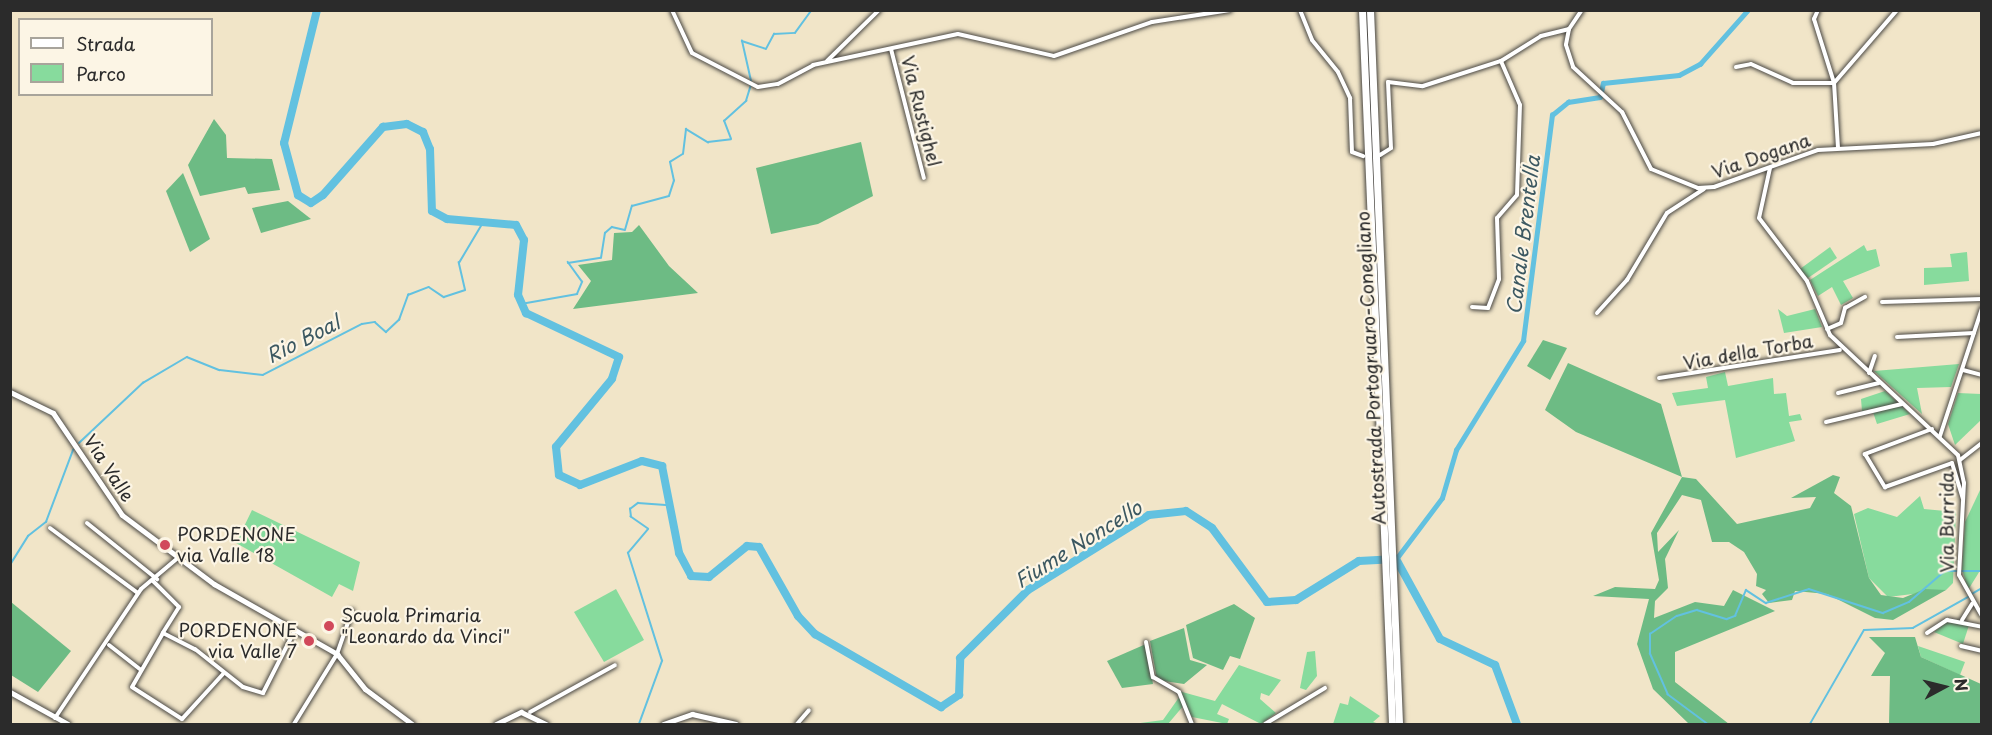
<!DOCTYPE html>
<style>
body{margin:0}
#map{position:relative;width:1992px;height:735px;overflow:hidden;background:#f1e5c8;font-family:"Playpen Sans",sans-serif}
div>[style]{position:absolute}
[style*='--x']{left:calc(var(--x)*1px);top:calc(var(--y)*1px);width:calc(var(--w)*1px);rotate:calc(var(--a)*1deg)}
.green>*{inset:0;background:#87db9d}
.forest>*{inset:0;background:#6dbb84}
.stream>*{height:1.5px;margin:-0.75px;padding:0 0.75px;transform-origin:0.75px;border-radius:0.75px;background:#62c1e0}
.canal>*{height:4.5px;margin:-2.25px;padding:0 2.25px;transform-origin:2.25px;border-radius:2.25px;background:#62c1e0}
.river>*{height:8px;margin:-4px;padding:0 4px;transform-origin:4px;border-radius:4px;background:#62c1e0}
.roads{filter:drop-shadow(0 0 2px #494743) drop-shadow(0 0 2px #494743)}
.street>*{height:4px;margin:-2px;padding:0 2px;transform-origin:2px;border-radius:2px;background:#fff}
.secondary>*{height:5px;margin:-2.5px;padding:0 2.5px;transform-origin:2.5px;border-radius:2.5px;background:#fff}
.primary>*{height:5px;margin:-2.5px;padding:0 2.5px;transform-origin:2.5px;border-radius:2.5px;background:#fff}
.highway>*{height:7px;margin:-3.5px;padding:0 3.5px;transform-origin:3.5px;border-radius:3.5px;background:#fff}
.dots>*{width:16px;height:16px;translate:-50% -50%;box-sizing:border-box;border:3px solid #fcf5e5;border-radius:50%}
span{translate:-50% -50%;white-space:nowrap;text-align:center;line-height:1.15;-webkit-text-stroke:4.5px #fcf5e5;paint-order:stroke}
.street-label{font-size:18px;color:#2b2b2b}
.poi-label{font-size:18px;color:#2b2b2b}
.left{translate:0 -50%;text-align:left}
.right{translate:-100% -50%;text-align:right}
.water-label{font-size:20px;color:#3c5861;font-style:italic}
.frame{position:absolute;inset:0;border:12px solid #2b2b2b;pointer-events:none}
.legend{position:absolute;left:18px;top:18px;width:195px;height:78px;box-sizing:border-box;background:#fcf5e5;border:2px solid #a8a49b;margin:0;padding:8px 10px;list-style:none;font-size:18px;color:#2b2b2b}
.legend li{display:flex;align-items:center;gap:12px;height:30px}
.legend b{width:30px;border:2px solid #a8a49b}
.north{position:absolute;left:1914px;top:657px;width:60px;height:60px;-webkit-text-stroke:4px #fcf5e5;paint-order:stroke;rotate:83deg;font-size:16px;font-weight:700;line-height:24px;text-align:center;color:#2b2b2b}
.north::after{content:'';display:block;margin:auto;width:21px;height:27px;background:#2b2b2b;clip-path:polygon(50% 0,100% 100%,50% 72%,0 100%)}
</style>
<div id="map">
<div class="green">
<i style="clip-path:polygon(1864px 245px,1867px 251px,1876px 249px,1880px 266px,1843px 281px,1853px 298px,1841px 305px,1832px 287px,1818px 296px,1810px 280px)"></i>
<i style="clip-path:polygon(1830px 247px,1837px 258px,1808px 278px,1800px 269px)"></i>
<i style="clip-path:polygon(1967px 252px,1969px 281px,1924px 285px,1924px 268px,1952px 267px,1950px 254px)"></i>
<i style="clip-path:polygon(1778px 309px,1787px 316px,1815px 309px,1822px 327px,1784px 333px)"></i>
<i style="clip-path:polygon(1959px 364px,1951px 387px,1917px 388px,1922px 414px,1874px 371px)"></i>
<i style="clip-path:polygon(1725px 372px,1728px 386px,1773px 378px,1774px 394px,1786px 393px,1789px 416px,1800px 414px,1802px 420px,1789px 422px,1795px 441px,1736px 458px,1725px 400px,1677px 406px,1672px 393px,1708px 388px,1706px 377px)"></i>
<i style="clip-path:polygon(1885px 391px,1910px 414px,1877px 424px,1872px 409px,1862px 411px,1861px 399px)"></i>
<i style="clip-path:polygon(1958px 393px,1981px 394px,1981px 420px,1955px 445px,1948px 424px)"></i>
<i style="clip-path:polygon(1981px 488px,1981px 569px,1968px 590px,1962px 569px,1965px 522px)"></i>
<i style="clip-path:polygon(1920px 496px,1924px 509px,1956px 512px,1953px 583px,1946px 590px,1888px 597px,1869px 578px,1854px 514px,1868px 508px,1897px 517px)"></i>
<i style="clip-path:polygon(252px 510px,360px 562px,353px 591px,339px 584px,332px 597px,236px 543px)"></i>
<i style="clip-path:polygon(616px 589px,644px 640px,604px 662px,574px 612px)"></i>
<i style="clip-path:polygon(1947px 622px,1969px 625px,1963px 644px,1934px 632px)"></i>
<i style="clip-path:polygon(1918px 646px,1965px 662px,1960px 675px,1921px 657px)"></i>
<i style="clip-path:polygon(1315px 651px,1317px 676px,1306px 690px,1300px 688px,1307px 652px)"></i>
<i style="clip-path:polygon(1239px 665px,1281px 680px,1269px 696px,1261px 693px,1260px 699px,1276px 713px,1261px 724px,1222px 704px,1217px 714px,1229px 719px,1227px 724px,1192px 717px,1184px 705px,1168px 724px,1133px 724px,1163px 720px,1180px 696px,1175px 690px,1215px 701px)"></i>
<i style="clip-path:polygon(1350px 696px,1380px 716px,1373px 722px,1380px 724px,1333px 724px,1340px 703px,1348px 705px)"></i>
</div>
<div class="forest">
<i style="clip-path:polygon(214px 119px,226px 135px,227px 158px,272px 159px,280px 190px,248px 194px,245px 187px,200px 196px,188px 165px)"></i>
<i style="clip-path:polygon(861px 142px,873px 196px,818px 224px,771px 234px,756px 168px)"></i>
<i style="clip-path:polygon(183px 173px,210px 239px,190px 252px,166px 191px)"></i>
<i style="clip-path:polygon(288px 201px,311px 219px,261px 233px,252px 208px)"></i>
<i style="clip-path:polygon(639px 225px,669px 266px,698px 293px,573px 309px,591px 281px,578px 265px,612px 260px,614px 233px,632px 232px)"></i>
<i style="clip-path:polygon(1543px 340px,1567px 348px,1550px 380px,1527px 366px)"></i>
<i style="clip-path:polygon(1568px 363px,1661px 404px,1682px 477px,1696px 479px,1737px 524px,1810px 508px,1816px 497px,1791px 498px,1833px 475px,1840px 477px,1834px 493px,1851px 506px,1869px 578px,1881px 595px,1903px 598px,1925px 589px,1946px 590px,1893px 620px,1875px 618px,1827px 594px,1795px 591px,1792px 600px,1769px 603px,1762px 594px,1766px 590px,1756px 586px,1757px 574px,1744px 552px,1729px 542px,1712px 542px,1701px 500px,1682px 495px,1657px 533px,1658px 552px,1679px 530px,1665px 559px,1668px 588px,1655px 601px,1654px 618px,1695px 602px,1724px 606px,1733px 590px,1775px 611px,1675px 652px,1675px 682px,1729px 724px,1689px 724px,1653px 689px,1637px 644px,1649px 599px,1593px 596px,1615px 587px,1655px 589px,1659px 580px,1651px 533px,1682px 477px,1576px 432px,1545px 410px)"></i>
<i style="clip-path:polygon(11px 602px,71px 651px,38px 692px,11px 675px)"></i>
<i style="clip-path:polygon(1234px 604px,1255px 618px,1240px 659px,1230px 656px,1223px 670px,1193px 658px,1186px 625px)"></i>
<i style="clip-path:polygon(1184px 628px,1190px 660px,1207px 665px,1184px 684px,1157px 680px,1150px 641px)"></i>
<i style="clip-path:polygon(1869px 637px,1915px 637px,1921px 657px,1981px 684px,1981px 724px,1889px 724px,1890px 676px,1871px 676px,1885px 653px)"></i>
<i style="clip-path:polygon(1146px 644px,1153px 684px,1122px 688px,1107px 661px)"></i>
</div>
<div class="stream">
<i style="--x:751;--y:81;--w:41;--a:-102.7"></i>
<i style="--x:742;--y:41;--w:25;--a:18"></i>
<i style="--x:766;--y:49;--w:17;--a:-62"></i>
<i style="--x:774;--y:34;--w:21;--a:-3"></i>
<i style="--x:795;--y:33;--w:29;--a:-54"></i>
<i style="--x:521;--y:304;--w:57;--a:-10.1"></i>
<i style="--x:577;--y:294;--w:13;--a:-67"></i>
<i style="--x:582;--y:282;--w:24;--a:-126"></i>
<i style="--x:568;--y:263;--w:33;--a:-9"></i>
<i style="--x:601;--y:258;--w:25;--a:-81"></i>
<i style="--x:605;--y:233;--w:9;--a:-41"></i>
<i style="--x:612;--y:227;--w:13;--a:13"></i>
<i style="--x:625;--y:230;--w:25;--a:-74"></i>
<i style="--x:632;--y:206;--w:38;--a:-15"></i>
<i style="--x:669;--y:196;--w:16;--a:-72"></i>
<i style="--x:674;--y:181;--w:19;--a:-102"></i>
<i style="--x:670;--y:162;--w:15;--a:-32"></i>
<i style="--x:683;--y:154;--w:25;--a:-83"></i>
<i style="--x:686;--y:129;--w:26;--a:31"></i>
<i style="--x:708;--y:142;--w:23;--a:-7"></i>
<i style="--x:731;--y:139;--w:19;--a:-111"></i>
<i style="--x:724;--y:121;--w:30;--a:-42"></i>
<i style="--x:746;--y:101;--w:17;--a:-73"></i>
<i style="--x:79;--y:443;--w:88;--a:-43.2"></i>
<i style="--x:143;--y:383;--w:51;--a:-30.6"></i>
<i style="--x:187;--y:357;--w:35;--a:22"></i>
<i style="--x:220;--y:370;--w:43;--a:6.6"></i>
<i style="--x:263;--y:375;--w:111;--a:-27.3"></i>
<i style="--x:362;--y:324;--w:13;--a:-9"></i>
<i style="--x:375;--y:322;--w:15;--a:42"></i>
<i style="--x:386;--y:332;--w:18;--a:-43"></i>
<i style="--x:399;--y:320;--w:27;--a:-70"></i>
<i style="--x:408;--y:295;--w:22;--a:-21"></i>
<i style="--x:429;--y:287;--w:18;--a:34"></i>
<i style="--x:444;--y:297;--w:22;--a:-18"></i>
<i style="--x:465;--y:290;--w:28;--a:-103"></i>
<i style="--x:459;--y:263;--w:49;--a:-59.2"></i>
<i style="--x:10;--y:565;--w:34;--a:-58"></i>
<i style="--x:28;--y:536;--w:23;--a:-38"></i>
<i style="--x:46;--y:522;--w:77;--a:-69.4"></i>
<i style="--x:1972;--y:594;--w:12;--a:-31"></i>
<i style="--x:639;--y:724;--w:67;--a:-69.9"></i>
<i style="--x:662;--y:661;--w:113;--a:-107.5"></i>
<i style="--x:628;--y:553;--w:31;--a:-50"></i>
<i style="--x:648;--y:529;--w:21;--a:-145"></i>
<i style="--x:631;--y:517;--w:8;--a:-97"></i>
<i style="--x:630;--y:509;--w:10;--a:-37"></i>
<i style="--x:638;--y:503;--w:31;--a:4"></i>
<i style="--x:1707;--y:724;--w:49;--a:-143.4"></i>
<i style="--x:1668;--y:695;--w:45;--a:-113.7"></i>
<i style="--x:1650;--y:654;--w:20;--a:-90"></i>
<i style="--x:1650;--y:634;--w:32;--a:-34"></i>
<i style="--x:1677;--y:616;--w:21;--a:-17"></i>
<i style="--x:1697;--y:610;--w:31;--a:17"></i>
<i style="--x:1727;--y:619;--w:9;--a:-21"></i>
<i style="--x:1735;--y:616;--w:28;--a:-67"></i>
<i style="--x:1746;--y:590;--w:24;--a:33"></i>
<i style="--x:1766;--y:603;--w:45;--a:-18"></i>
<i style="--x:1809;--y:589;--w:78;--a:18"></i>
<i style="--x:1883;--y:613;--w:28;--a:-23"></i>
<i style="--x:1909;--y:602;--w:48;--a:-40.7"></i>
<i style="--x:1945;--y:571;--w:37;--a:0"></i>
<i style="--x:1810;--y:724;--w:108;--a:-60.1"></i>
<i style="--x:1864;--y:630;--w:49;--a:-2.3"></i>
<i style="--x:1913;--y:628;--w:63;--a:-29.4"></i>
</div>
<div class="canal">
<i style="--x:1396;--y:559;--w:76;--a:-53"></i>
<i style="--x:1442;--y:498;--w:50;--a:-73.7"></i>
<i style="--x:1456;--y:450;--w:128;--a:-58.4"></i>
<i style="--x:1523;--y:341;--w:228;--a:-82.7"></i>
<i style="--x:1552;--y:115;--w:21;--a:-39"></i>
<i style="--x:1568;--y:102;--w:32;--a:-9"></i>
<i style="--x:1600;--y:97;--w:14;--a:-78"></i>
<i style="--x:1603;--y:83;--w:76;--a:-6"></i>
<i style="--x:1679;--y:75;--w:24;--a:-28"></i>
<i style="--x:1700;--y:64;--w:72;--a:-48.4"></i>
</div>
<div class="river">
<i style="--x:317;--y:10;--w:137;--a:103.9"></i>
<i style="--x:284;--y:143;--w:54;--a:74.9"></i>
<i style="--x:298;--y:195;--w:15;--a:32"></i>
<i style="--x:311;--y:203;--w:14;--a:-34"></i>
<i style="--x:323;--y:195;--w:91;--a:-48.6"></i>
<i style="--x:383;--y:127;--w:24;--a:-7"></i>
<i style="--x:407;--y:124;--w:18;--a:27"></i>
<i style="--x:423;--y:132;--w:18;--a:68"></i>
<i style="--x:430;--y:149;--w:62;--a:88.2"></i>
<i style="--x:432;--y:211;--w:17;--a:28"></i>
<i style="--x:447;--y:219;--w:69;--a:5"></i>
<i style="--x:516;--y:225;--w:17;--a:62"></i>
<i style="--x:524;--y:240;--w:55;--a:96.2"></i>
<i style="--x:518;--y:295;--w:20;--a:66"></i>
<i style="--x:526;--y:313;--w:103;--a:25.3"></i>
<i style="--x:619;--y:357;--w:23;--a:108"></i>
<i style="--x:612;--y:379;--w:88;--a:129.5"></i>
<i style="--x:556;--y:447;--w:28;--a:84"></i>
<i style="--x:559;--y:475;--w:23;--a:25"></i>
<i style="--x:580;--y:485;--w:66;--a:-21.2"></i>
<i style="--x:642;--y:461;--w:21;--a:14"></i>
<i style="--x:662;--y:466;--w:89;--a:78.9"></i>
<i style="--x:679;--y:553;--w:26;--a:62"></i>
<i style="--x:691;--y:576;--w:18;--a:3"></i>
<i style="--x:709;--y:577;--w:49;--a:-39.2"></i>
<i style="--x:747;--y:546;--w:12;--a:5"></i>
<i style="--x:759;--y:547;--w:79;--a:60.5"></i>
<i style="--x:798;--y:616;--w:25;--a:47"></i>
<i style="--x:815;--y:634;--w:146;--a:30.1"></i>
<i style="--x:941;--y:707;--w:22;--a:-34"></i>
<i style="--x:959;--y:695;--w:37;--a:-88"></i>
<i style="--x:960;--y:658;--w:96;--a:-45"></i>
<i style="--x:1028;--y:590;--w:142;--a:-31.8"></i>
<i style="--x:1149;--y:515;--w:37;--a:-6"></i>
<i style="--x:1186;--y:511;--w:31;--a:33"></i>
<i style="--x:1212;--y:528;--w:92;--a:53.4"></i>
<i style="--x:1267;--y:602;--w:29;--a:-4"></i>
<i style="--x:1296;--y:600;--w:74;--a:-31.8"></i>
<i style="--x:1359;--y:561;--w:37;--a:-3"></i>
<i style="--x:1396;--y:559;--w:91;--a:61.2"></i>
<i style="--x:1440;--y:639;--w:61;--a:25.3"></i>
<i style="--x:1495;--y:665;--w:63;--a:69.6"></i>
</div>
<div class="roads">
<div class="street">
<i style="--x:672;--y:10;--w:47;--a:65.1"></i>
<i style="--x:692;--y:53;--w:74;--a:27.3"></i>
<i style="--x:758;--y:87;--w:20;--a:-9"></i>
<i style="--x:778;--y:84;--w:40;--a:-28"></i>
<i style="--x:813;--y:65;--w:148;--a:-12.1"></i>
<i style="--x:958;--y:34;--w:98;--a:12.9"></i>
<i style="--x:1054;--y:56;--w:104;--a:-19.1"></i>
<i style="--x:1152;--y:22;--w:79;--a:-8.7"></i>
<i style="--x:1300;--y:10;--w:32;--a:68"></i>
<i style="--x:1312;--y:40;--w:41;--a:50.9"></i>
<i style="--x:1338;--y:72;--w:29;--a:65"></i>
<i style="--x:1350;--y:98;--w:54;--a:87.9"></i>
<i style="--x:1352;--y:152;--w:12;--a:20"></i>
<i style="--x:1818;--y:10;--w:10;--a:114"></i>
<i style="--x:1814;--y:19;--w:67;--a:72.6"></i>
<i style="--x:1569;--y:29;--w:16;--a:101"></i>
<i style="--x:1566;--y:45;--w:23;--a:72"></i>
<i style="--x:1573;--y:67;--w:67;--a:42.6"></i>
<i style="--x:1622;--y:112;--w:64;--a:63"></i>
<i style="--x:1651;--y:169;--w:51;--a:22"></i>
<i style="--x:1698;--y:188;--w:16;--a:-4"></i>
<i style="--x:1714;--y:187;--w:110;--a:-19.6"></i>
<i style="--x:1818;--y:150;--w:115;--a:-3"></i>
<i style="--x:1933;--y:144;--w:50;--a:-12.7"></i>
<i style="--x:891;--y:49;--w:133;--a:75.7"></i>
<i style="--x:827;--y:61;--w:73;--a:-44.4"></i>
<i style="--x:1736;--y:67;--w:15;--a:-11"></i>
<i style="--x:1751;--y:64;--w:46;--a:24.3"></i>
<i style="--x:1793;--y:83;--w:41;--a:0"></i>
<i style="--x:1838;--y:148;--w:65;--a:-93.5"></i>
<i style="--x:1834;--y:83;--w:96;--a:-49.2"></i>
<i style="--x:1380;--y:155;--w:13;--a:-32"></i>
<i style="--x:1391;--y:148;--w:66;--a:-92.6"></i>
<i style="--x:1388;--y:82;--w:35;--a:7"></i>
<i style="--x:1423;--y:86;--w:82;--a:-17.8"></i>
<i style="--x:1501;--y:61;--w:47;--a:-32"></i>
<i style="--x:1541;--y:36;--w:29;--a:-14"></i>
<i style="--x:1569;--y:29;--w:23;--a:-56"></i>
<i style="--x:1770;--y:168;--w:51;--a:102.4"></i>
<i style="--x:1759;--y:218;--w:79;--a:52.7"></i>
<i style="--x:1807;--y:281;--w:59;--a:66.9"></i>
<i style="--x:1830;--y:335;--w:175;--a:43.2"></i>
<i style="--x:1958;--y:455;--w:29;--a:78"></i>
<i style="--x:1964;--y:483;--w:92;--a:93.1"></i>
<i style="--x:1959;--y:575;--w:47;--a:60.7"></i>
<i style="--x:1882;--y:302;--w:100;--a:-1.7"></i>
<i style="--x:1472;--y:307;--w:16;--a:4"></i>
<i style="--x:1488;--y:308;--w:31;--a:-69"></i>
<i style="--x:1499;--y:279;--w:61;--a:-91.9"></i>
<i style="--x:1497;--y:218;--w:30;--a:-49"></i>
<i style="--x:1517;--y:195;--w:90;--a:-88.1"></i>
<i style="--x:1520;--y:105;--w:48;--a:-113.4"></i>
<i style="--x:1597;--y:313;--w:45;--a:-47.7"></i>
<i style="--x:1627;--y:280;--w:78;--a:-59.2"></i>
<i style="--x:1667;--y:213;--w:44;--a:-33"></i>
<i style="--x:1827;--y:329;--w:15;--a:-23"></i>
<i style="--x:1841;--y:323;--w:16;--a:-75"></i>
<i style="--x:1845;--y:308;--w:23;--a:-29"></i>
<i style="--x:1897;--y:337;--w:77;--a:-3"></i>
<i style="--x:1963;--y:370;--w:20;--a:15"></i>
<i style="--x:1869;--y:373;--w:18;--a:-71"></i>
<i style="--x:1659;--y:378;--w:183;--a:-8.8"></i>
<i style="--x:1838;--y:393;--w:42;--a:-13.7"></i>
<i style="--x:1826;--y:422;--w:78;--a:-13.3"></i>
<i style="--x:1932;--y:429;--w:72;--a:159.5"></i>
<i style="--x:1865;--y:454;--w:39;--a:59"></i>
<i style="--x:1885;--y:487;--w:71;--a:-19.7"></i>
<i style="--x:1952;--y:463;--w:37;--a:73"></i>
<i style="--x:1940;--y:436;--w:135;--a:-71.8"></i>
<i style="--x:1960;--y:460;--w:28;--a:-38"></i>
<i style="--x:87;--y:523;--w:90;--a:38.7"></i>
<i style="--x:50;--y:528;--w:109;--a:36.5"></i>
<i style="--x:153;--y:581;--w:37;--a:45"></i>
<i style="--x:179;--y:607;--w:31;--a:122"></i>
<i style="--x:1962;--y:620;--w:19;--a:-58"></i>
<i style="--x:1927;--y:633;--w:24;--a:-33"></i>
<i style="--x:1947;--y:620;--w:36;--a:11"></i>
<i style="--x:1146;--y:642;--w:36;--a:79"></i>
<i style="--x:1153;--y:677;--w:30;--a:30"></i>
<i style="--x:1179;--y:692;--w:35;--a:68"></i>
<i style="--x:109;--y:645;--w:39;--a:38"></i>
<i style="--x:1961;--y:646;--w:22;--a:13"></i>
<i style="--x:223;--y:674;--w:61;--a:132.3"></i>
<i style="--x:182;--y:719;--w:59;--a:-147.4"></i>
<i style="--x:132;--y:687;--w:62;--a:-60.1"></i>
<i style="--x:163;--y:633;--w:36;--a:27"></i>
<i style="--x:195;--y:649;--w:61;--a:38.4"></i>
<i style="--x:243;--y:687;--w:21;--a:17"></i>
<i style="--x:263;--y:693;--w:71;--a:-63.1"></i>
<i style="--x:530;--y:712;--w:97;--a:-28.9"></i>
<i style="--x:55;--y:718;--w:155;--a:-56.3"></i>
<i style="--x:141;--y:589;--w:50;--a:-40.1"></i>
<i style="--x:294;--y:724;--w:82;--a:-58.4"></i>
<i style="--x:337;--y:654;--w:46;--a:-70.8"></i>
<i style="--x:797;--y:724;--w:18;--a:-49"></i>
<i style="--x:1265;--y:724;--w:70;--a:-31"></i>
</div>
<div class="secondary">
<i style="--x:10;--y:392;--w:48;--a:26"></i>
<i style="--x:53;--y:413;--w:123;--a:55.9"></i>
<i style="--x:122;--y:515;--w:115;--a:36.9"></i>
<i style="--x:214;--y:584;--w:142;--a:29.6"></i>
<i style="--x:337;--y:654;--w:45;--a:51.3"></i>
<i style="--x:365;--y:689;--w:59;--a:36.7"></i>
<i style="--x:496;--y:724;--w:28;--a:-26"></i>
<i style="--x:521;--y:712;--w:28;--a:26"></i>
<i style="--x:663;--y:724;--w:31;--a:-19"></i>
<i style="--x:692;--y:714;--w:45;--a:12.8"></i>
</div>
<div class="primary">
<i style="--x:10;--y:692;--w:66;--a:28.9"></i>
</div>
<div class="highway">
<i style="--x:1362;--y:10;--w:715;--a:87.59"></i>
<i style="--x:1370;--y:10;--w:715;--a:87.67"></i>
</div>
</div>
<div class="dots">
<i style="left:165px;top:545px;background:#d1495b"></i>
<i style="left:329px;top:626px;background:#d1495b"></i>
<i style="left:309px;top:641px;background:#d1495b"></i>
</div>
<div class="street-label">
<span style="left:921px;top:111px;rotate:76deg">Via Rustighel</span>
<span style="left:1761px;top:156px;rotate:-19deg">Via Dogana</span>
<span style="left:1748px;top:352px;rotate:-10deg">Via della Torba</span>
<span style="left:1371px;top:368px;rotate:-93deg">Autostrada Portogruaro-Conegliano</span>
<span style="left:109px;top:468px;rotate:57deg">Via Valle</span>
<span style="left:1947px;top:522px;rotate:-90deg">Via Burrida</span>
</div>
<div class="poi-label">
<span class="left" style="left:177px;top:545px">PORDENONE<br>via Valle 18</span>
<span class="left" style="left:341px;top:626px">Scuola Primaria<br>"Leonardo da Vinci"</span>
<span class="right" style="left:297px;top:641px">PORDENONE<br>via Valle 7</span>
</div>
<div class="water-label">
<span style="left:1523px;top:235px;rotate:-83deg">Canale Brentella</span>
<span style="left:303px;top:339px;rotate:-27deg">Rio Boal</span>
<span style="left:1078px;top:544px;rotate:-32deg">Fiume Noncello</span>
</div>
<div class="frame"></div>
<ul class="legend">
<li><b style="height:8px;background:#fff"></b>Strada</li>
<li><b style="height:16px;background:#87db9d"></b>Parco</li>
</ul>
<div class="north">N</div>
</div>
